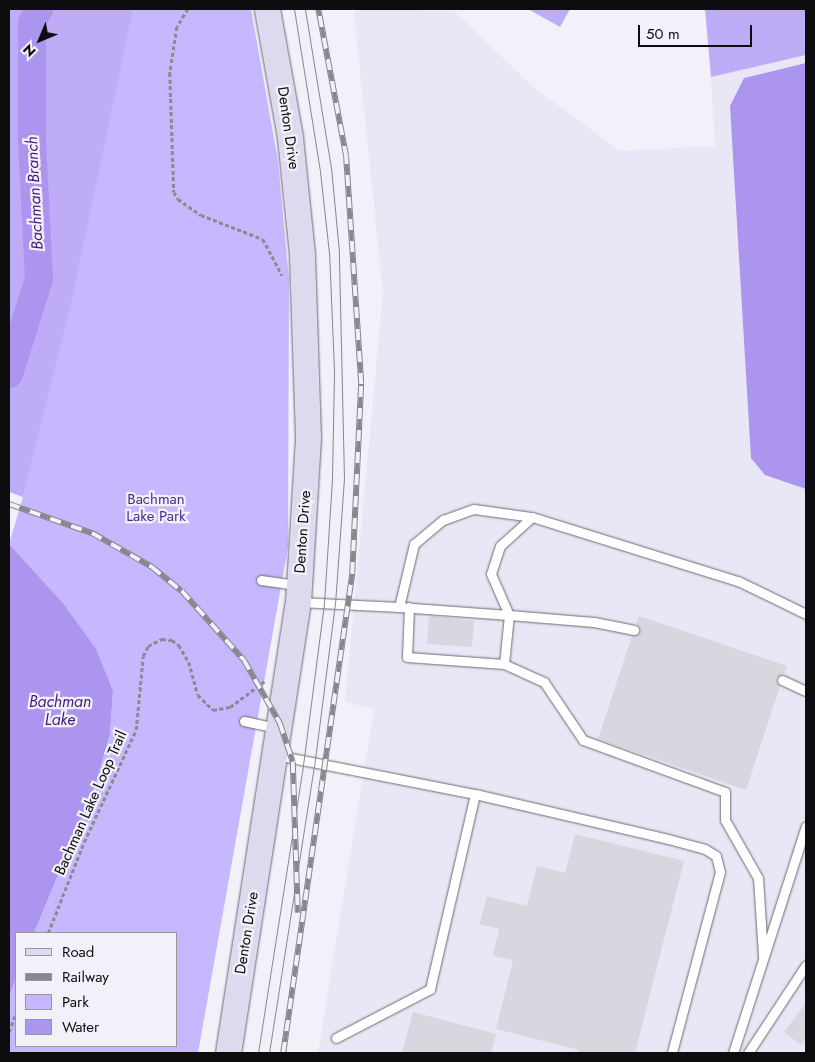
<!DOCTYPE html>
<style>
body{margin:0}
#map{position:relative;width:815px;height:1062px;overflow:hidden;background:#f2f1f9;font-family:Jost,sans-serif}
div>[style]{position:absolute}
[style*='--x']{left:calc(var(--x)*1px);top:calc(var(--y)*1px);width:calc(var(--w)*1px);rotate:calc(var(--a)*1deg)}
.built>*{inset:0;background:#e9e6f5}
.green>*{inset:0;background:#c7b7fe}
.forest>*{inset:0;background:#beadf6}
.water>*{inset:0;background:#ac95ee}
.river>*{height:28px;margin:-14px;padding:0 14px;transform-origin:14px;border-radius:14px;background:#ac95ee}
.building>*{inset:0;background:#d8d6de}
.path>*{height:2.5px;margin-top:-1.25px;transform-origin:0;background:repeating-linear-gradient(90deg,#8b8a8f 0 4px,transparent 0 6.5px)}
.roads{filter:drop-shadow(0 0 1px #6c6b71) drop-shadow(0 0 1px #6c6b71)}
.lane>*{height:9px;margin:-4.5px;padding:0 4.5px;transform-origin:4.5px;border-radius:4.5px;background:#fff}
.secondary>*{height:25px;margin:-12.5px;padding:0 12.5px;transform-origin:12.5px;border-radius:12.5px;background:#ded9ee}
.tram>*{height:1px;margin:-0.5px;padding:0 0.5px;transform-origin:0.5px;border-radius:0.5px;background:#88878d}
.rail>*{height:5.5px;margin-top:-2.75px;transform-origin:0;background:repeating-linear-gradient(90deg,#f2f1f9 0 11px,#88878d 0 22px);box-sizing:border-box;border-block:1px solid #88878d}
span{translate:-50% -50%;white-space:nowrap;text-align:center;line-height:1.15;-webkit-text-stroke:4.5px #f2f1f9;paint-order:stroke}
.street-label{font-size:15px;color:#0d0d0f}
.park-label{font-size:15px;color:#502a91}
.water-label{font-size:16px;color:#431a81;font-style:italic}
.frame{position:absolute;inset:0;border:10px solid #0d0d0f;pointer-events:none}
.legend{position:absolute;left:15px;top:932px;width:162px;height:115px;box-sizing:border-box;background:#f2f1f9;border:1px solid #96969b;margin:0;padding:6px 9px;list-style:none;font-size:15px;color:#0d0d0f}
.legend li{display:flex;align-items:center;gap:10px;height:25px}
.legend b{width:25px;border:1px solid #96969b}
.north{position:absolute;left:15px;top:15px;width:50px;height:50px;-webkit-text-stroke:4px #f2f1f9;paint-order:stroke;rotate:225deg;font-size:14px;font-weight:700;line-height:20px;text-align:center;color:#0d0d0f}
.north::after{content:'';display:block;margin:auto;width:18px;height:22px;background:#0d0d0f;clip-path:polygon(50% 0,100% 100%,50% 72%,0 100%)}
.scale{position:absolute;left:638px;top:25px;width:114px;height:22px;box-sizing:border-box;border:2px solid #0d0d0f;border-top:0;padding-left:6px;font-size:15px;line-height:18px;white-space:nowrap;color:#0d0d0f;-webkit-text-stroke:4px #f2f1f9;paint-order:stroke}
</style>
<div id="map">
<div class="built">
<i style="clip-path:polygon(359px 9px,454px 11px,533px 87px,620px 151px,715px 146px,711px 77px,806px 55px,806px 1053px,318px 1053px,374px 709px,345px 702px,383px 293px,354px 13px)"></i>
</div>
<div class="green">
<i style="clip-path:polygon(133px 9px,251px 9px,278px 161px,289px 280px,288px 547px,198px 1053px,9px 1053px,9px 996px,16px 978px,16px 1046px,176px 1046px,176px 933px,34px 933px,97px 780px,110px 734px,113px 692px,95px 649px,63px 603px,9px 544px,23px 497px)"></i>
</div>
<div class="forest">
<i style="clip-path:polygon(9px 9px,133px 9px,71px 303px,23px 497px,9px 492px)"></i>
<i style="clip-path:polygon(528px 9px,570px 9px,560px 27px)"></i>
<i style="clip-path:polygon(705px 9px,806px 9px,806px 55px,711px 77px)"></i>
</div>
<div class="water">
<i style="clip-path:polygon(806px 63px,806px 489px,765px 475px,751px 458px,730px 106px,744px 78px)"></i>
<i style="clip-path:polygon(9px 544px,63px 603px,96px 649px,113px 691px,110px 734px,97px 780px,34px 933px,16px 933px,16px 978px,9px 996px)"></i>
</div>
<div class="river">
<i style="--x:9;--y:374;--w:100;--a:-72.5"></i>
<i style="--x:39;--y:279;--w:136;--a:-92.9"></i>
<i style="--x:32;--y:143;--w:120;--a:-90"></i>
<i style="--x:32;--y:23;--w:16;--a:-63"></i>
</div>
<div class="building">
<i style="clip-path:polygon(433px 616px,474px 621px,472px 647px,427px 644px,429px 618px)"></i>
<i style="clip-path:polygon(639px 616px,787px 666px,784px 674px,776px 678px,780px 686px,746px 790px,598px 739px,632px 636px,640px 632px,636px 624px)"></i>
<i style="clip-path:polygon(575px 834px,684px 861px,635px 1053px,578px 1053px,579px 1050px,496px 1029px,513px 960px,493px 956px,499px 929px,480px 924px,487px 896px,527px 906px,537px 866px,565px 873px)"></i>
<i style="clip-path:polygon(806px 1003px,806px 1037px,801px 1045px,784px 1032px)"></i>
<i style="clip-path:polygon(413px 1012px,496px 1034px,491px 1053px,402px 1053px)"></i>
</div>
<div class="path">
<i style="--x:188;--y:9;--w:21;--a:121"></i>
<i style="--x:177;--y:27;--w:47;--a:98.7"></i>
<i style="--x:170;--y:73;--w:119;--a:88.1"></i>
<i style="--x:174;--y:192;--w:8;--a:60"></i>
<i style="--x:178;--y:199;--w:28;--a:35"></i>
<i style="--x:201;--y:215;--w:66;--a:21.2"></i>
<i style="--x:263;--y:239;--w:41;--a:62.2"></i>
<i style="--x:48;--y:933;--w:98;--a:-68.4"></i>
<i style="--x:84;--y:842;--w:123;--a:-65.1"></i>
<i style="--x:136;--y:730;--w:74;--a:-84.6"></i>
<i style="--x:143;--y:656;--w:11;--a:-63"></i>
<i style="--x:148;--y:646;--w:16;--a:-27"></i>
<i style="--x:162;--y:639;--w:10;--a:6"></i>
<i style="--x:172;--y:640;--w:9;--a:36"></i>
<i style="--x:179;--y:645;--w:20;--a:60"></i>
<i style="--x:189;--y:662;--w:34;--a:75"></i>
<i style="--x:198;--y:695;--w:21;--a:45"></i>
<i style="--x:213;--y:710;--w:17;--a:-10"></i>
<i style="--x:230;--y:707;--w:45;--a:-36.9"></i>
<i style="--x:9;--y:1032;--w:20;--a:-70"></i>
</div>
<div class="roads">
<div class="lane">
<i style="--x:532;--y:517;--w:43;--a:137.8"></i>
<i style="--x:500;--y:546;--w:29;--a:108"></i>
<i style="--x:491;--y:574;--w:45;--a:66.3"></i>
<i style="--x:509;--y:615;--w:85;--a:4.7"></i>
<i style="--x:594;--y:622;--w:41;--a:11.3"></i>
<i style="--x:261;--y:580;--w:36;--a:8"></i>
<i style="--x:299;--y:602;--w:100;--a:2.9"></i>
<i style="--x:399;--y:607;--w:65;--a:-76.6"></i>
<i style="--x:414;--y:544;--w:38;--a:-40"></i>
<i style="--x:443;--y:520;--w:33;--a:-20"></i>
<i style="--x:474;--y:509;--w:59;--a:7.9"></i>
<i style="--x:532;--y:517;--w:216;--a:17.3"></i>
<i style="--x:738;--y:581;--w:76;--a:25.9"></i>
<i style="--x:399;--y:607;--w:110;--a:4.2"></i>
<i style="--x:509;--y:615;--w:49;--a:95.8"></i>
<i style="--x:504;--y:664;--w:44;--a:24.2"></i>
<i style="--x:544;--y:682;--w:70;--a:56.1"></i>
<i style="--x:583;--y:740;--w:151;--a:20.1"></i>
<i style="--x:725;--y:792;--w:28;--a:90"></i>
<i style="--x:725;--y:820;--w:67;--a:60.4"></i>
<i style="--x:758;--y:878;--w:78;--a:86.3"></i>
<i style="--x:409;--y:607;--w:50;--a:92.3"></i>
<i style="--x:407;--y:657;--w:97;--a:4.1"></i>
<i style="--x:782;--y:680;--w:26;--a:25"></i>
<i style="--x:244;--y:721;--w:33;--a:12"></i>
<i style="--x:276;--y:755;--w:203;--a:11.1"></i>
<i style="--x:475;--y:794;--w:198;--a:13.1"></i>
<i style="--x:668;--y:839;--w:38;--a:15"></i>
<i style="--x:705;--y:849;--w:13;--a:32"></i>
<i style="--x:716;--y:856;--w:16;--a:76"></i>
<i style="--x:720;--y:872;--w:187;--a:104.9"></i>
<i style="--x:336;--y:1038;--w:106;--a:-27.5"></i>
<i style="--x:430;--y:989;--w:200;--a:-77"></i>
<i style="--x:733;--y:1053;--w:238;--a:-72.2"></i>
<i style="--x:748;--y:1053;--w:105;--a:-56.6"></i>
</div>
<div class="secondary">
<i style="--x:228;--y:1053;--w:456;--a:-81.2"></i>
<i style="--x:298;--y:602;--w:165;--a:-86.5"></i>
<i style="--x:308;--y:437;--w:183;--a:-91.9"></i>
<i style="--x:302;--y:254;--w:118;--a:-95.9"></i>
<i style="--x:290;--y:137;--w:130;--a:-100.2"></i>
</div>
</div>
<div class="tram">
<i style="--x:258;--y:1053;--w:291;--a:-81.1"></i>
<i style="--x:303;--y:765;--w:163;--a:-82.6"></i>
<i style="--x:324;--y:603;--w:125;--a:-86.3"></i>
<i style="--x:332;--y:478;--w:108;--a:-88.9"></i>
<i style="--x:334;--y:370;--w:117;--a:-92.4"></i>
<i style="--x:329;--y:253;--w:82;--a:-96.3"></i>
<i style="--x:320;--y:171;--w:164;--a:-99.1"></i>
<i style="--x:269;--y:1053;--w:290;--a:-81.1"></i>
<i style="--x:314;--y:767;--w:164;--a:-82.7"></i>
<i style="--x:335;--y:604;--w:125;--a:-85.9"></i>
<i style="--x:344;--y:479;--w:227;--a:-91.3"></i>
<i style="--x:339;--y:252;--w:84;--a:-95.4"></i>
<i style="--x:331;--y:168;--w:161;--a:-99.3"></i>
</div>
<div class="rail">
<i style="--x:9;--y:504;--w:88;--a:19.3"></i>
<i style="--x:92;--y:533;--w:69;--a:29.5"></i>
<i style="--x:152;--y:567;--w:38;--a:39"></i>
<i style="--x:182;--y:591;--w:93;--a:48.1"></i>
<i style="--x:244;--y:660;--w:73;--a:60.3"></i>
<i style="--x:280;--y:723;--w:41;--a:71.6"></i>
<i style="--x:293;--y:762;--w:151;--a:88.1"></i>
<i style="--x:283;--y:1053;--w:485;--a:-81.8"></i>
<i style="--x:352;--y:573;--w:189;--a:-87.3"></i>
<i style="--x:361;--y:384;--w:227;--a:-93.8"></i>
<i style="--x:346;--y:157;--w:151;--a:-100.7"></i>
</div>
<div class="street-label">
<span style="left:288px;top:128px;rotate:82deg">Denton Drive</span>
<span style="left:303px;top:532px;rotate:-86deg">Denton Drive</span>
<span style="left:91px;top:803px;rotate:-66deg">Bachman Lake Loop Trail</span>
<span style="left:247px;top:933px;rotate:-81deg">Denton Drive</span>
</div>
<div class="park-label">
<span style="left:156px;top:508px">Bachman<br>Lake Park</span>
</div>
<div class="water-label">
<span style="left:35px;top:193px;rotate:-93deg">Bachman Branch</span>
<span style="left:60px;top:711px">Bachman<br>Lake</span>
</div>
<div class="frame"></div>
<ul class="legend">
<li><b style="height:6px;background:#ded9ee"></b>Road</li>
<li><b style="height:6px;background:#88878d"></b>Railway</li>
<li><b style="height:14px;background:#c7b7fe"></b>Park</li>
<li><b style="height:14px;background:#ac95ee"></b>Water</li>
</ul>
<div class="north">N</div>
<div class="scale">50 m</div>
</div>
